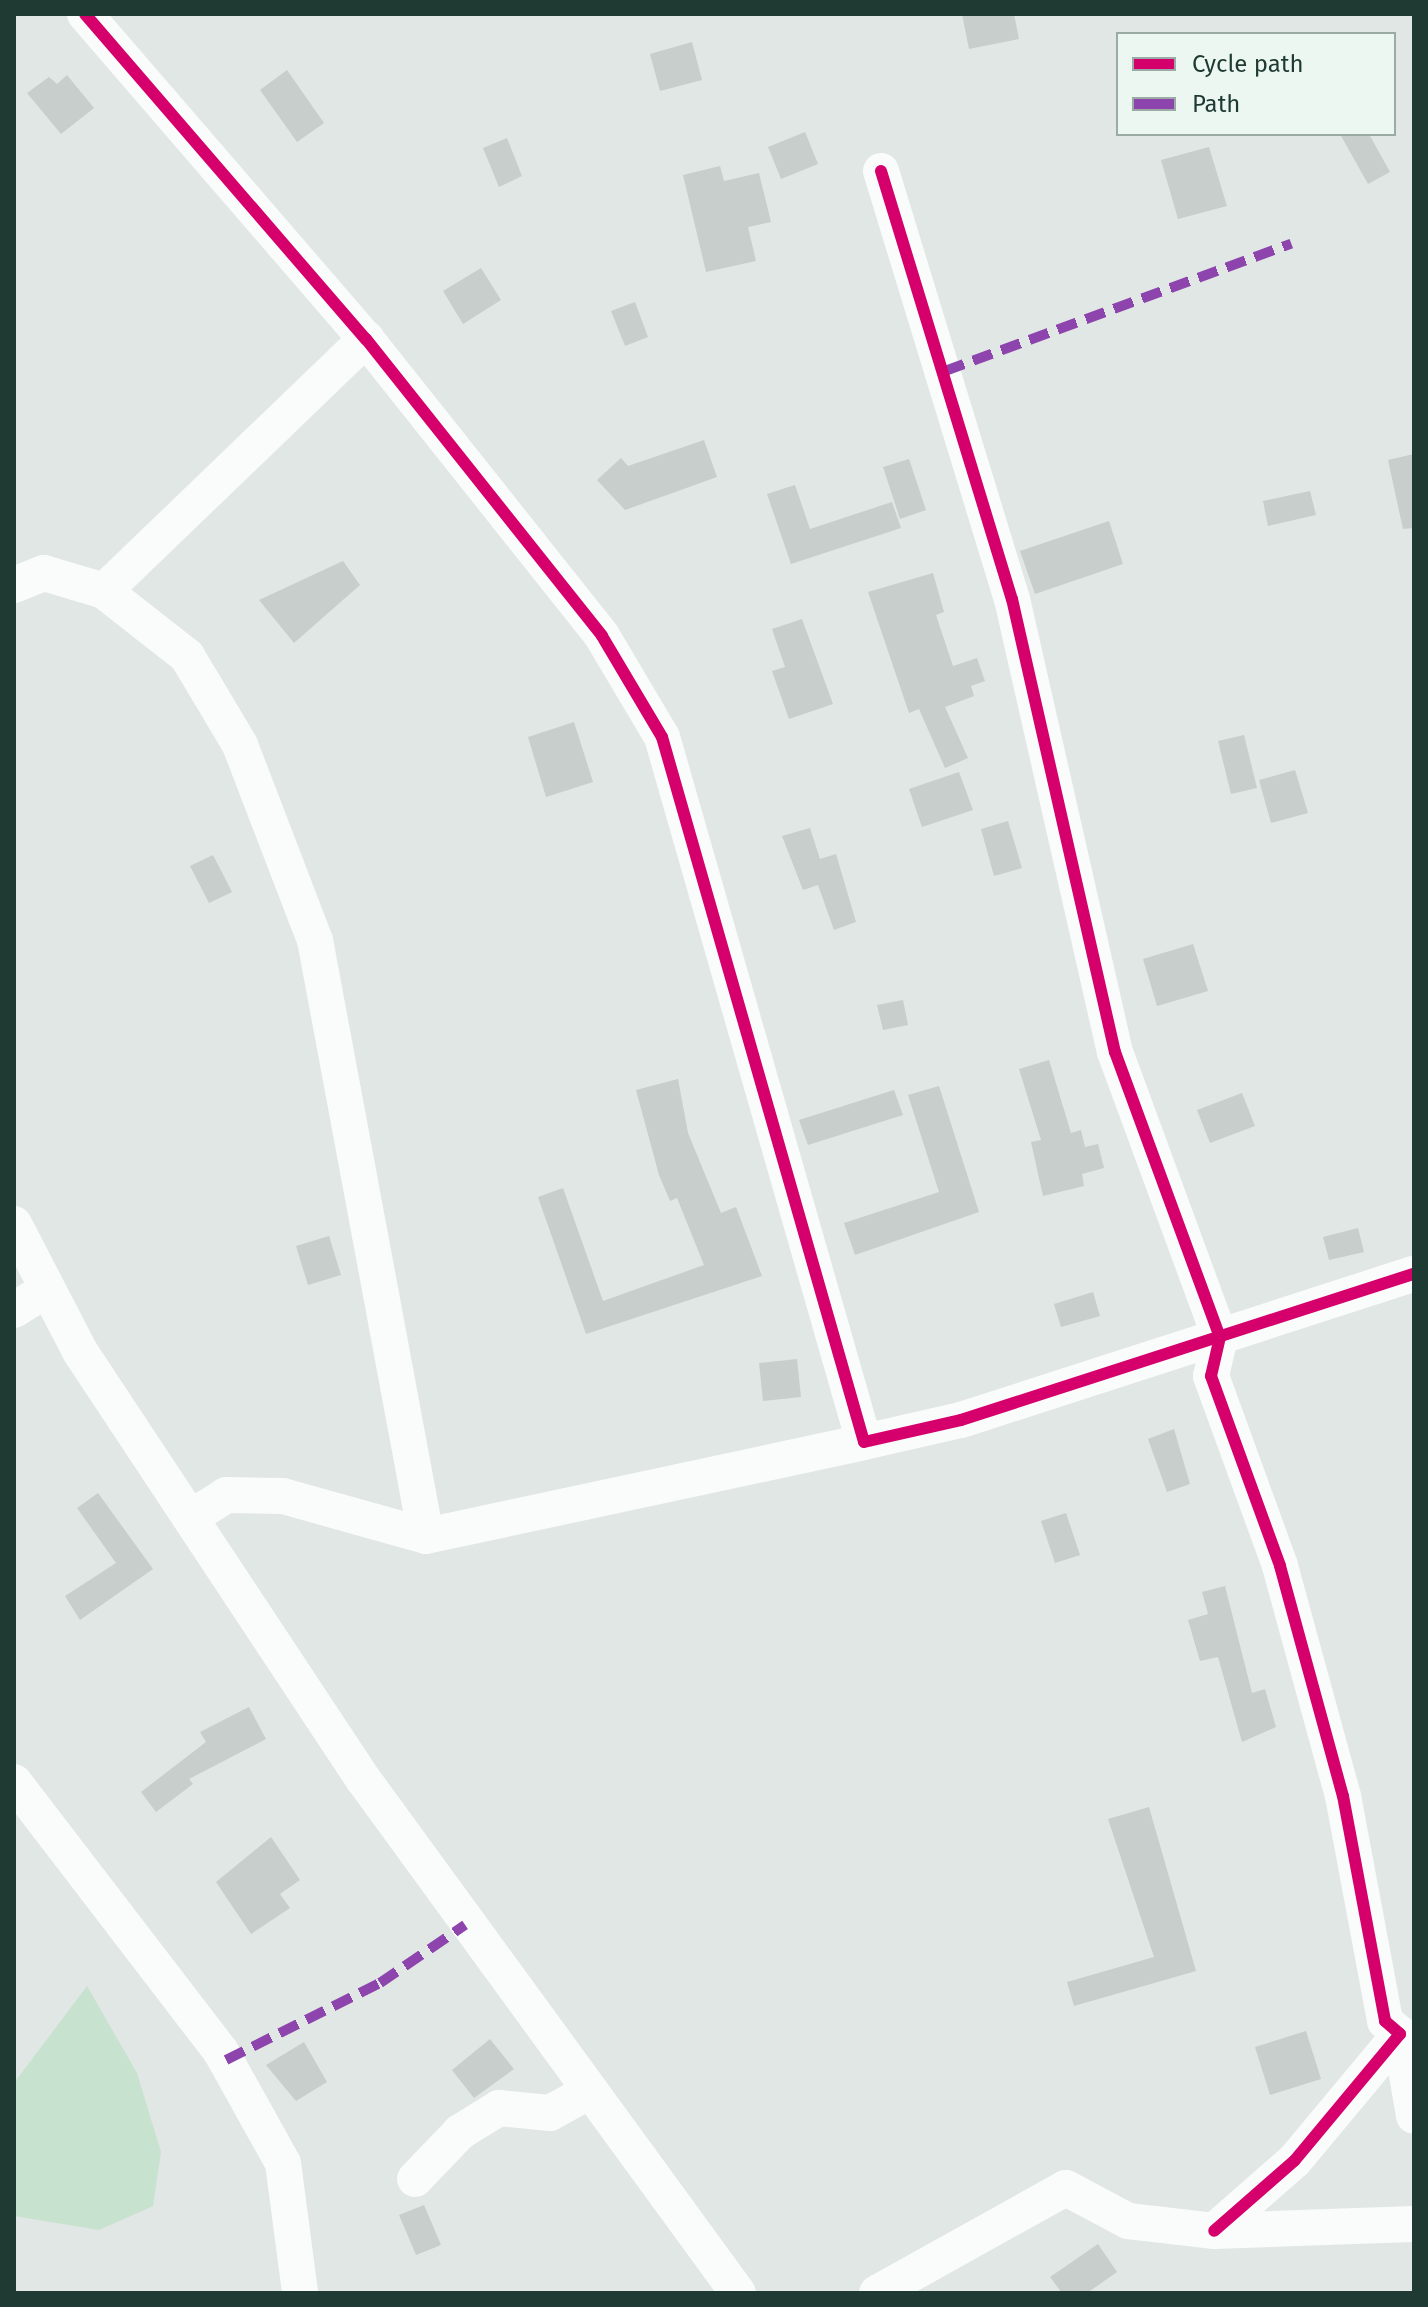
<!DOCTYPE html>
<style>
body{margin:0}
#map{position:relative;width:1428px;height:2307px;overflow:hidden;background:#e0e7e4;font-family:"Fira Sans",sans-serif}
div>[style]{position:absolute}
[style*='--x']{left:calc(var(--x)*1px);top:calc(var(--y)*1px);width:calc(var(--w)*1px);rotate:calc(var(--a)*1deg)}
.green>*{inset:0;background:#c8e2d0}
.building>*{inset:0;background:#c7cecb}
.minor>*{height:36px;margin:-18px;padding:0 18px;transform-origin:18px;border-radius:18px;background:#fafbfb}
.quiet>*{height:10px;margin-top:-5px;transform-origin:0;background:repeating-linear-gradient(90deg,#8e44ad 0 20px,transparent 0 30px)}
.cycleway>*{height:12px;margin:-6px;padding:0 6px;transform-origin:6px;border-radius:6px;background:#d6006c}
span{translate:-50% -50%;white-space:nowrap;text-align:center;line-height:1.15;-webkit-text-stroke:6px #edf7f2;paint-order:stroke}
.frame{position:absolute;inset:0;border:16px solid #1e3a33;pointer-events:none}
.legend{position:absolute;left:1116px;top:32px;width:280px;height:104px;box-sizing:border-box;background:#edf7f2;border:2px solid #9aaba6;margin:0;padding:10px 14px;list-style:none;font-size:24px;color:#1e3a33}
.legend li{display:flex;align-items:center;gap:16px;height:40px}
.legend b{width:40px;border:2px solid #9aaba6}
</style>
<div id="map">
<div class="green">
<i style="clip-path:polygon(87px 1986px,137px 2073px,161px 2152px,153px 2206px,99px 2230px,14px 2216px,14px 2083px)"></i>
</div>
<div class="building">
<i style="clip-path:polygon(962px 14px,1014px 14px,1019px 39px,969px 49px)"></i>
<i style="clip-path:polygon(692px 42px,702px 80px,660px 91px,650px 54px)"></i>
<i style="clip-path:polygon(287px 70px,324px 123px,297px 142px,260px 90px)"></i>
<i style="clip-path:polygon(67px 75px,94px 108px,61px 134px,27px 93px,49px 77px,57px 84px)"></i>
<i style="clip-path:polygon(805px 132px,818px 164px,781px 179px,768px 147px)"></i>
<i style="clip-path:polygon(1340px 134px,1369px 134px,1390px 172px,1368px 184px)"></i>
<i style="clip-path:polygon(507px 138px,522px 176px,499px 187px,483px 148px)"></i>
<i style="clip-path:polygon(1209px 147px,1227px 206px,1178px 219px,1161px 160px)"></i>
<i style="clip-path:polygon(720px 166px,724px 181px,759px 173px,771px 222px,748px 227px,756px 261px,706px 272px,683px 175px)"></i>
<i style="clip-path:polygon(481px 268px,501px 300px,463px 324px,443px 291px)"></i>
<i style="clip-path:polygon(635px 302px,648px 337px,625px 346px,611px 311px)"></i>
<i style="clip-path:polygon(704px 440px,717px 477px,625px 510px,597px 480px,621px 458px,628px 466px)"></i>
<i style="clip-path:polygon(1414px 454px,1414px 528px,1403px 529px,1388px 460px)"></i>
<i style="clip-path:polygon(909px 459px,926px 510px,900px 519px,883px 467px)"></i>
<i style="clip-path:polygon(795px 485px,810px 529px,892px 502px,901px 528px,791px 564px,767px 494px)"></i>
<i style="clip-path:polygon(1310px 491px,1316px 515px,1268px 526px,1263px 501px)"></i>
<i style="clip-path:polygon(1109px 521px,1123px 564px,1035px 594px,1020px 551px)"></i>
<i style="clip-path:polygon(343px 561px,360px 585px,294px 643px,259px 600px)"></i>
<i style="clip-path:polygon(933px 573px,944px 612px,936px 615px,953px 666px,977px 658px,985px 681px,971px 686px,974px 696px,945px 707px,968px 758px,945px 768px,919px 709px,909px 713px,868px 592px)"></i>
<i style="clip-path:polygon(802px 619px,833px 704px,789px 719px,772px 671px,785px 667px,772px 629px)"></i>
<i style="clip-path:polygon(574px 722px,593px 782px,546px 797px,528px 737px)"></i>
<i style="clip-path:polygon(1244px 735px,1257px 788px,1231px 794px,1218px 741px)"></i>
<i style="clip-path:polygon(1295px 770px,1308px 813px,1271px 823px,1259px 780px)"></i>
<i style="clip-path:polygon(959px 772px,973px 810px,922px 827px,909px 789px)"></i>
<i style="clip-path:polygon(1008px 821px,1022px 868px,994px 876px,981px 829px)"></i>
<i style="clip-path:polygon(810px 828px,820px 859px,836px 854px,856px 922px,834px 930px,818px 885px,803px 890px,782px 836px)"></i>
<i style="clip-path:polygon(213px 855px,232px 892px,209px 903px,190px 866px)"></i>
<i style="clip-path:polygon(1193px 944px,1208px 991px,1157px 1006px,1143px 959px)"></i>
<i style="clip-path:polygon(903px 1000px,908px 1025px,883px 1030px,877px 1005px)"></i>
<i style="clip-path:polygon(1049px 1060px,1071px 1133px,1081px 1130px,1085px 1147px,1098px 1144px,1104px 1168px,1082px 1174px,1084px 1186px,1043px 1196px,1031px 1142px,1041px 1140px,1019px 1069px)"></i>
<i style="clip-path:polygon(678px 1079px,688px 1133px,721px 1213px,736px 1207px,762px 1276px,586px 1334px,538px 1197px,563px 1188px,603px 1301px,704px 1265px,677px 1198px,670px 1201px,659px 1175px,636px 1090px)"></i>
<i style="clip-path:polygon(939px 1086px,979px 1212px,855px 1255px,844px 1223px,939px 1192px,908px 1095px)"></i>
<i style="clip-path:polygon(894px 1090px,903px 1115px,808px 1145px,799px 1120px)"></i>
<i style="clip-path:polygon(1242px 1093px,1255px 1126px,1210px 1143px,1197px 1110px)"></i>
<i style="clip-path:polygon(1358px 1228px,1364px 1252px,1329px 1260px,1323px 1237px)"></i>
<i style="clip-path:polygon(329px 1236px,341px 1275px,308px 1285px,296px 1246px)"></i>
<i style="clip-path:polygon(1093px 1292px,1100px 1316px,1061px 1327px,1054px 1304px)"></i>
<i style="clip-path:polygon(797px 1359px,801px 1397px,763px 1401px,759px 1363px)"></i>
<i style="clip-path:polygon(1174px 1429px,1190px 1484px,1167px 1492px,1148px 1439px)"></i>
<i style="clip-path:polygon(98px 1493px,153px 1569px,80px 1620px,65px 1596px,116px 1563px,77px 1508px)"></i>
<i style="clip-path:polygon(1066px 1513px,1080px 1555px,1055px 1563px,1041px 1521px)"></i>
<i style="clip-path:polygon(1225px 1586px,1252px 1693px,1265px 1689px,1276px 1727px,1242px 1742px,1218px 1657px,1200px 1661px,1188px 1620px,1208px 1614px,1202px 1592px)"></i>
<i style="clip-path:polygon(249px 1707px,266px 1739px,189px 1779px,193px 1784px,156px 1812px,141px 1792px,206px 1742px,200px 1732px)"></i>
<i style="clip-path:polygon(1149px 1807px,1196px 1971px,1074px 2006px,1067px 1982px,1154px 1957px,1108px 1819px)"></i>
<i style="clip-path:polygon(271px 1837px,300px 1880px,280px 1894px,290px 1908px,251px 1934px,216px 1882px)"></i>
<i style="clip-path:polygon(1306px 2031px,1321px 2079px,1270px 2095px,1255px 2047px)"></i>
<i style="clip-path:polygon(490px 2039px,514px 2069px,474px 2098px,452px 2070px)"></i>
<i style="clip-path:polygon(304px 2042px,327px 2082px,296px 2101px,266px 2065px)"></i>
<i style="clip-path:polygon(424px 2205px,441px 2245px,416px 2255px,399px 2215px)"></i>
<i style="clip-path:polygon(1098px 2244px,1117px 2272px,1087px 2293px,1062px 2293px,1050px 2277px)"></i>
</div>
<div class="minor">
<i style="--x:85;--y:14;--w:430;--a:49.2"></i>
<i style="--x:366;--y:339;--w:379;--a:51.5"></i>
<i style="--x:602;--y:636;--w:117;--a:59.3"></i>
<i style="--x:662;--y:737;--w:733;--a:74.01"></i>
<i style="--x:864;--y:1442;--w:99;--a:-12.8"></i>
<i style="--x:961;--y:1420;--w:476;--a:-17.9"></i>
<i style="--x:881;--y:171;--w:448;--a:73"></i>
<i style="--x:1012;--y:599;--w:465;--a:77.2"></i>
<i style="--x:1115;--y:1052;--w:304;--a:69.8"></i>
<i style="--x:1220;--y:1337;--w:40;--a:103"></i>
<i style="--x:1211;--y:1376;--w:202;--a:70"></i>
<i style="--x:1280;--y:1566;--w:238;--a:74.7"></i>
<i style="--x:1343;--y:1796;--w:229;--a:79.4"></i>
<i style="--x:1385;--y:2021;--w:20;--a:41"></i>
<i style="--x:1400;--y:2034;--w:165;--a:129.8"></i>
<i style="--x:1294;--y:2161;--w:106;--a:138.8"></i>
<i style="--x:14;--y:585;--w:32;--a:-22"></i>
<i style="--x:44;--y:573;--w:63;--a:16.7"></i>
<i style="--x:104;--y:591;--w:105;--a:38.1"></i>
<i style="--x:187;--y:656;--w:104;--a:59.2"></i>
<i style="--x:240;--y:745;--w:209;--a:69"></i>
<i style="--x:315;--y:940;--w:606;--a:79.45"></i>
<i style="--x:104;--y:591;--w:364;--a:-43.9"></i>
<i style="--x:14;--y:1224;--w:145;--a:62.6"></i>
<i style="--x:81;--y:1353;--w:511;--a:56.5"></i>
<i style="--x:363;--y:1779;--w:636;--a:53.89"></i>
<i style="--x:14;--y:1310;--w:38;--a:-32"></i>
<i style="--x:193;--y:1516;--w:39;--a:-32"></i>
<i style="--x:226;--y:1495;--w:57;--a:1"></i>
<i style="--x:283;--y:1496;--w:148;--a:15.6"></i>
<i style="--x:426;--y:1536;--w:448;--a:-12.1"></i>
<i style="--x:14;--y:1782;--w:338;--a:52.5"></i>
<i style="--x:220;--y:2050;--w:129;--a:60.9"></i>
<i style="--x:283;--y:2163;--w:131;--a:82.5"></i>
<i style="--x:1400;--y:2034;--w:83;--a:80.3"></i>
<i style="--x:415;--y:2179;--w:65;--a:-46.2"></i>
<i style="--x:460;--y:2132;--w:46;--a:-31.6"></i>
<i style="--x:499;--y:2108;--w:51;--a:5.6"></i>
<i style="--x:550;--y:2113;--w:43;--a:-28.9"></i>
<i style="--x:877;--y:2293;--w:216;--a:-29.1"></i>
<i style="--x:1066;--y:2188;--w:70;--a:28"></i>
<i style="--x:1128;--y:2221;--w:87;--a:6.6"></i>
<i style="--x:1214;--y:2231;--w:200;--a:-2"></i>
</div>
<div class="quiet">
<i style="--x:945;--y:371;--w:369;--a:-20.2"></i>
<i style="--x:226;--y:2060;--w:172;--a:-26.6"></i>
<i style="--x:380;--y:1983;--w:103;--a:-34.3"></i>
</div>
<div class="cycleway">
<i style="--x:85;--y:14;--w:430;--a:49.2"></i>
<i style="--x:366;--y:339;--w:379;--a:51.5"></i>
<i style="--x:602;--y:636;--w:117;--a:59.3"></i>
<i style="--x:662;--y:737;--w:733;--a:74.01"></i>
<i style="--x:864;--y:1442;--w:99;--a:-12.8"></i>
<i style="--x:961;--y:1420;--w:476;--a:-17.9"></i>
<i style="--x:881;--y:171;--w:448;--a:73"></i>
<i style="--x:1012;--y:599;--w:465;--a:77.2"></i>
<i style="--x:1115;--y:1052;--w:304;--a:69.8"></i>
<i style="--x:1220;--y:1337;--w:40;--a:103"></i>
<i style="--x:1211;--y:1376;--w:202;--a:70"></i>
<i style="--x:1280;--y:1566;--w:238;--a:74.7"></i>
<i style="--x:1343;--y:1796;--w:229;--a:79.4"></i>
<i style="--x:1385;--y:2021;--w:20;--a:41"></i>
<i style="--x:1400;--y:2034;--w:165;--a:129.8"></i>
<i style="--x:1294;--y:2161;--w:106;--a:138.8"></i>
</div>
<div class="frame"></div>
<ul class="legend">
<li><b style="height:10px;background:#d6006c"></b>Cycle path</li>
<li><b style="height:10px;background:#8e44ad"></b>Path</li>
</ul>
</div>
